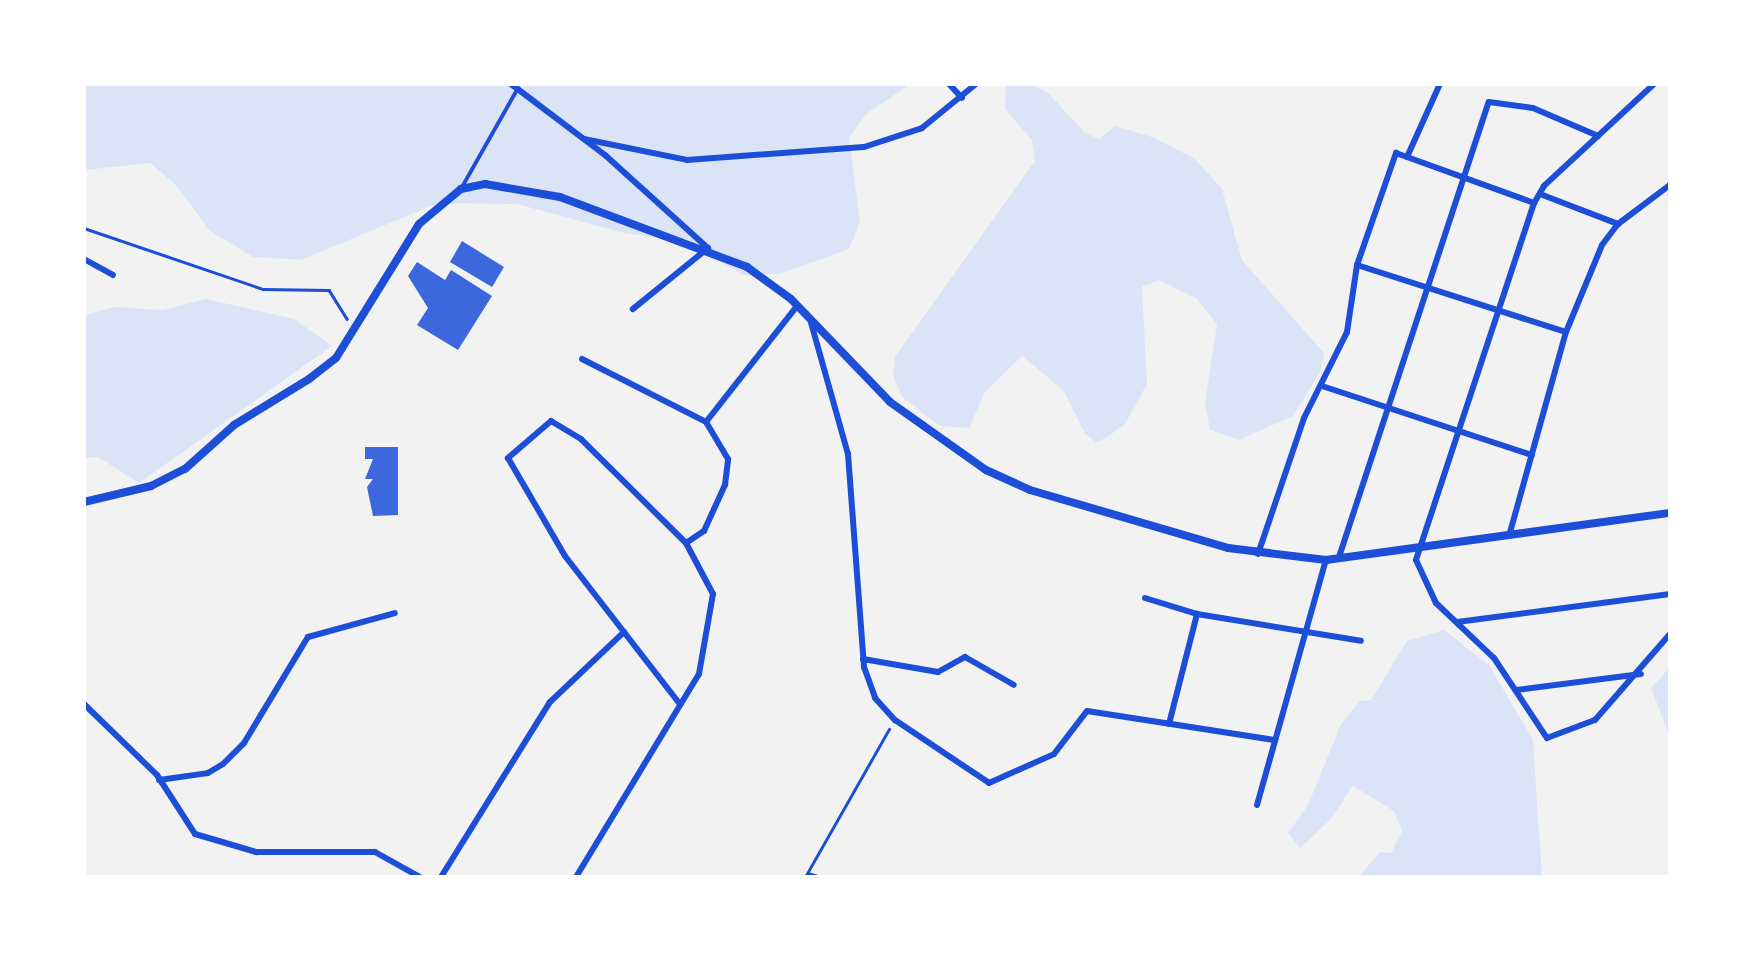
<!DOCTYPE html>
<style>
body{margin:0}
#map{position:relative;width:1754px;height:961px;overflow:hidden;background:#f2f2f2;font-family:Cabin,sans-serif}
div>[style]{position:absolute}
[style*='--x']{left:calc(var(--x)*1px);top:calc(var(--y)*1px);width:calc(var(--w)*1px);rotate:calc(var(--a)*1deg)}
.green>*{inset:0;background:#dbe4f7}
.building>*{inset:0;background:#3d67dc}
.path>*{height:2.5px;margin:-1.25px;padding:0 1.25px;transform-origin:1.25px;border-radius:1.25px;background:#1d4ed8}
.service>*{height:3.5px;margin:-1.75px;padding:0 1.75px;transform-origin:1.75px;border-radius:1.75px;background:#1d4ed8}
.minor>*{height:6px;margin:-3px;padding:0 3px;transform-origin:3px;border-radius:3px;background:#1d4ed8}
.tertiary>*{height:8px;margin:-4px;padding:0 4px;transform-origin:4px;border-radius:4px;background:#1d4ed8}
span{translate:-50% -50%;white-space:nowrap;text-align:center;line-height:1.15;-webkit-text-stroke:7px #fff;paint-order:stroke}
.frame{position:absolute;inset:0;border:86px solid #fff;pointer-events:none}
</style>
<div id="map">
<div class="green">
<i style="clip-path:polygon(84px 84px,911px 84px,866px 114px,849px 138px,860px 222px,849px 249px,780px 274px,744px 275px,683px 241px,624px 233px,517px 204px,438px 203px,301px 260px,253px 257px,209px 230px,176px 185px,150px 163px,84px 170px)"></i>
<i style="clip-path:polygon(1006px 84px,1032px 84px,1049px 94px,1085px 133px,1099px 139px,1115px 126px,1152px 137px,1195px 159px,1222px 189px,1242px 260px,1324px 353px,1321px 371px,1293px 416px,1239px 440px,1210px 430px,1205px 403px,1217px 324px,1197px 299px,1159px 280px,1142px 287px,1147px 384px,1125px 424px,1106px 438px,1096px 442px,1085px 434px,1063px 390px,1022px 356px,985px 392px,969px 428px,940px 426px,902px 397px,893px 375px,895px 357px,1035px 161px,1032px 140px,1005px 109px)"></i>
<i style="clip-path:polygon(206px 299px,294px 319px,332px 346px,139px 483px,98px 457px,84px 458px,84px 315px,115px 307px,163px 310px)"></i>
<i style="clip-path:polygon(1444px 630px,1489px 665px,1533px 740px,1542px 877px,1358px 877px,1380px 852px,1391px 853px,1402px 831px,1394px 811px,1353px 786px,1330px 820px,1300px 848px,1288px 833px,1308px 805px,1341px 724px,1360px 701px,1371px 700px,1407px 641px)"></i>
<i style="clip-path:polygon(1670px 667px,1670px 737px,1651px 688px)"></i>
</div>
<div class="building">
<i style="clip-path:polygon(462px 241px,504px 267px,492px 287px,450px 262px)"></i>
<i style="clip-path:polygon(417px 262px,445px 280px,451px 270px,492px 296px,458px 350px,417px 325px,428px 308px,408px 276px)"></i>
<i style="clip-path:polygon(365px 447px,398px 447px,398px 515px,373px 516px,367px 487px,373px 479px,365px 479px,373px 459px,365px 459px)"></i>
</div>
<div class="path">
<i style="--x:84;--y:228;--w:189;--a:18.8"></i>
<i style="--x:263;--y:289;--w:66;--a:0.9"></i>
<i style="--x:329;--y:290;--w:34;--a:58"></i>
<i style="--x:808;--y:873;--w:14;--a:17"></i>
<i style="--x:805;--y:877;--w:170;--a:-60.4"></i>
</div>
<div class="service">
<i style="--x:461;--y:189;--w:114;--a:-60.5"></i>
</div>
<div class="minor">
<i style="--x:511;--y:84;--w:118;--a:37.1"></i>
<i style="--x:605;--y:155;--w:139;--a:42.1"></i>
<i style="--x:708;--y:248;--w:97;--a:140.9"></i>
<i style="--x:949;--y:84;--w:19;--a:47"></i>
<i style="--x:1654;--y:84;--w:150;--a:137.2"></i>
<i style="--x:1544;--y:186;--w:20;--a:120"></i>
<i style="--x:1534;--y:203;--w:376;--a:108.3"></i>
<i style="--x:1416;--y:560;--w:47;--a:65.1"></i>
<i style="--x:1436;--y:603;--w:80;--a:43.5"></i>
<i style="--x:1494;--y:658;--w:96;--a:56.5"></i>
<i style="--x:1547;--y:738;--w:51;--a:-20.6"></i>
<i style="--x:1595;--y:720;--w:114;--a:-48.9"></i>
<i style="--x:584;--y:139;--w:105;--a:11.5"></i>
<i style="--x:687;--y:160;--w:177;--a:-4.2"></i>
<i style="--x:864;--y:147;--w:61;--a:-18.1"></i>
<i style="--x:922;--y:128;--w:70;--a:-39.2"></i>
<i style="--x:1407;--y:157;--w:80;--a:-65.7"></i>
<i style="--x:1540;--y:194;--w:84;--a:21"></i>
<i style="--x:84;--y:259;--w:33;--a:29"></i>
<i style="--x:1357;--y:265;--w:219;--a:17.8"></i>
<i style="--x:810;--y:319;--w:140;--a:74.3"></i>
<i style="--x:848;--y:454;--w:214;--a:85.7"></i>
<i style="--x:864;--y:667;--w:33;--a:70"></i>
<i style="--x:875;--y:698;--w:30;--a:48"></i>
<i style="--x:895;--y:720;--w:113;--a:33.8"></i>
<i style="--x:989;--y:783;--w:71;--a:-24"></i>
<i style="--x:1054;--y:754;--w:54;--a:-52.5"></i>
<i style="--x:1087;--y:711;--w:189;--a:8.8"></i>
<i style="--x:582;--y:359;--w:139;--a:26.9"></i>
<i style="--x:706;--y:422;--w:147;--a:-51.9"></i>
<i style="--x:1322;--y:386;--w:221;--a:18.2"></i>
<i style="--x:1509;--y:536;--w:212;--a:-74.4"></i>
<i style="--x:1566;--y:332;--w:94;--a:-67.5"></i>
<i style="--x:1602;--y:245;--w:26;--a:-53"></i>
<i style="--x:1618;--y:224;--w:65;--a:-36.9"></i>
<i style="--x:686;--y:543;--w:22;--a:-34"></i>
<i style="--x:704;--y:531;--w:51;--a:-65.5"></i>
<i style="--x:725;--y:485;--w:26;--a:-83"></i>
<i style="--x:728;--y:459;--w:43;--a:-120.7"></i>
<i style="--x:1258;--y:554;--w:144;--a:-71.3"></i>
<i style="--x:1304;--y:418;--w:96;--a:-63.4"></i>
<i style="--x:1347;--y:332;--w:68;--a:-81.5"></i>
<i style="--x:1357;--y:265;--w:119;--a:-70.8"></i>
<i style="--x:1396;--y:153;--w:147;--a:19.9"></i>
<i style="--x:1339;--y:557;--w:479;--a:-71.8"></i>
<i style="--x:1489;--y:102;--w:44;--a:7.8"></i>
<i style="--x:1533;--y:108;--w:71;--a:23.3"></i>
<i style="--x:1145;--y:598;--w:54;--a:17.1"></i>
<i style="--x:1457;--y:622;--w:215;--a:-7.5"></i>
<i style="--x:863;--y:659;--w:76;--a:9.8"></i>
<i style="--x:938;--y:672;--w:31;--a:-29"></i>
<i style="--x:965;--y:657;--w:56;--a:29.7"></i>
<i style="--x:1517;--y:690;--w:125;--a:-7.4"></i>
<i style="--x:84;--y:704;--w:102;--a:44.2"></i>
<i style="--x:157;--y:775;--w:70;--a:57.2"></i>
<i style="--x:195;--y:834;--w:64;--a:16.4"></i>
<i style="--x:256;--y:852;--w:119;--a:0"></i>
<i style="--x:375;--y:852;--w:51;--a:29.1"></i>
<i style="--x:1169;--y:724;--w:114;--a:-75.7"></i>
<i style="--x:1197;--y:614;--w:166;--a:9.3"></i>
<i style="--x:159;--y:780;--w:49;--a:-8.1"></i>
<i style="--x:208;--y:773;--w:17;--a:-31"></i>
<i style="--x:223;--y:764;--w:30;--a:-45"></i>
<i style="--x:244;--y:743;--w:124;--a:-58.9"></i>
<i style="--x:308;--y:637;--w:90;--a:-15.4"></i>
<i style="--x:1257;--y:805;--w:255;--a:-74.3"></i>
<i style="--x:441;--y:877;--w:206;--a:-58.1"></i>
<i style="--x:550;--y:702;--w:102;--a:-43.4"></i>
<i style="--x:576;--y:877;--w:237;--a:-58.8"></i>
<i style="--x:699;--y:674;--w:81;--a:-80.1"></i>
<i style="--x:713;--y:594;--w:58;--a:-117.9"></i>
<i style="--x:686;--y:543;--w:148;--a:-135.3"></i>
<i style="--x:581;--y:439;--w:35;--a:-149"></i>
<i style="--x:551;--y:421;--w:57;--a:139.3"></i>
<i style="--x:508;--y:458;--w:113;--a:59.8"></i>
<i style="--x:565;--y:556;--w:187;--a:52.2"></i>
</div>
<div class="tertiary">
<i style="--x:84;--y:502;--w:69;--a:-13.4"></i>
<i style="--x:151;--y:486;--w:38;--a:-27"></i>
<i style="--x:185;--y:469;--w:66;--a:-41.9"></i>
<i style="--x:234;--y:425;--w:88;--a:-31.5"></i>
<i style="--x:309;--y:379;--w:34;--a:-38"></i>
<i style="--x:336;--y:358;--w:158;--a:-58.2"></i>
<i style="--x:419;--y:224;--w:55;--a:-39.8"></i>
<i style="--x:461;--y:189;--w:25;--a:-12"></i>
<i style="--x:485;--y:184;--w:76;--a:9.8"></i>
<i style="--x:560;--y:197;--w:200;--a:20.5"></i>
<i style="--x:747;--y:267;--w:54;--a:36"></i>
<i style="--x:791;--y:299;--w:143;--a:46.1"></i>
<i style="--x:890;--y:402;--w:118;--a:35.3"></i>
<i style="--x:986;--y:470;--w:48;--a:24.4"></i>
<i style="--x:1030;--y:490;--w:206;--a:16.3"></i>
<i style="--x:1228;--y:548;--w:99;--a:7"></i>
<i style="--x:1326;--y:560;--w:347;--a:-7.8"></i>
</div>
<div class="frame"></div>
</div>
